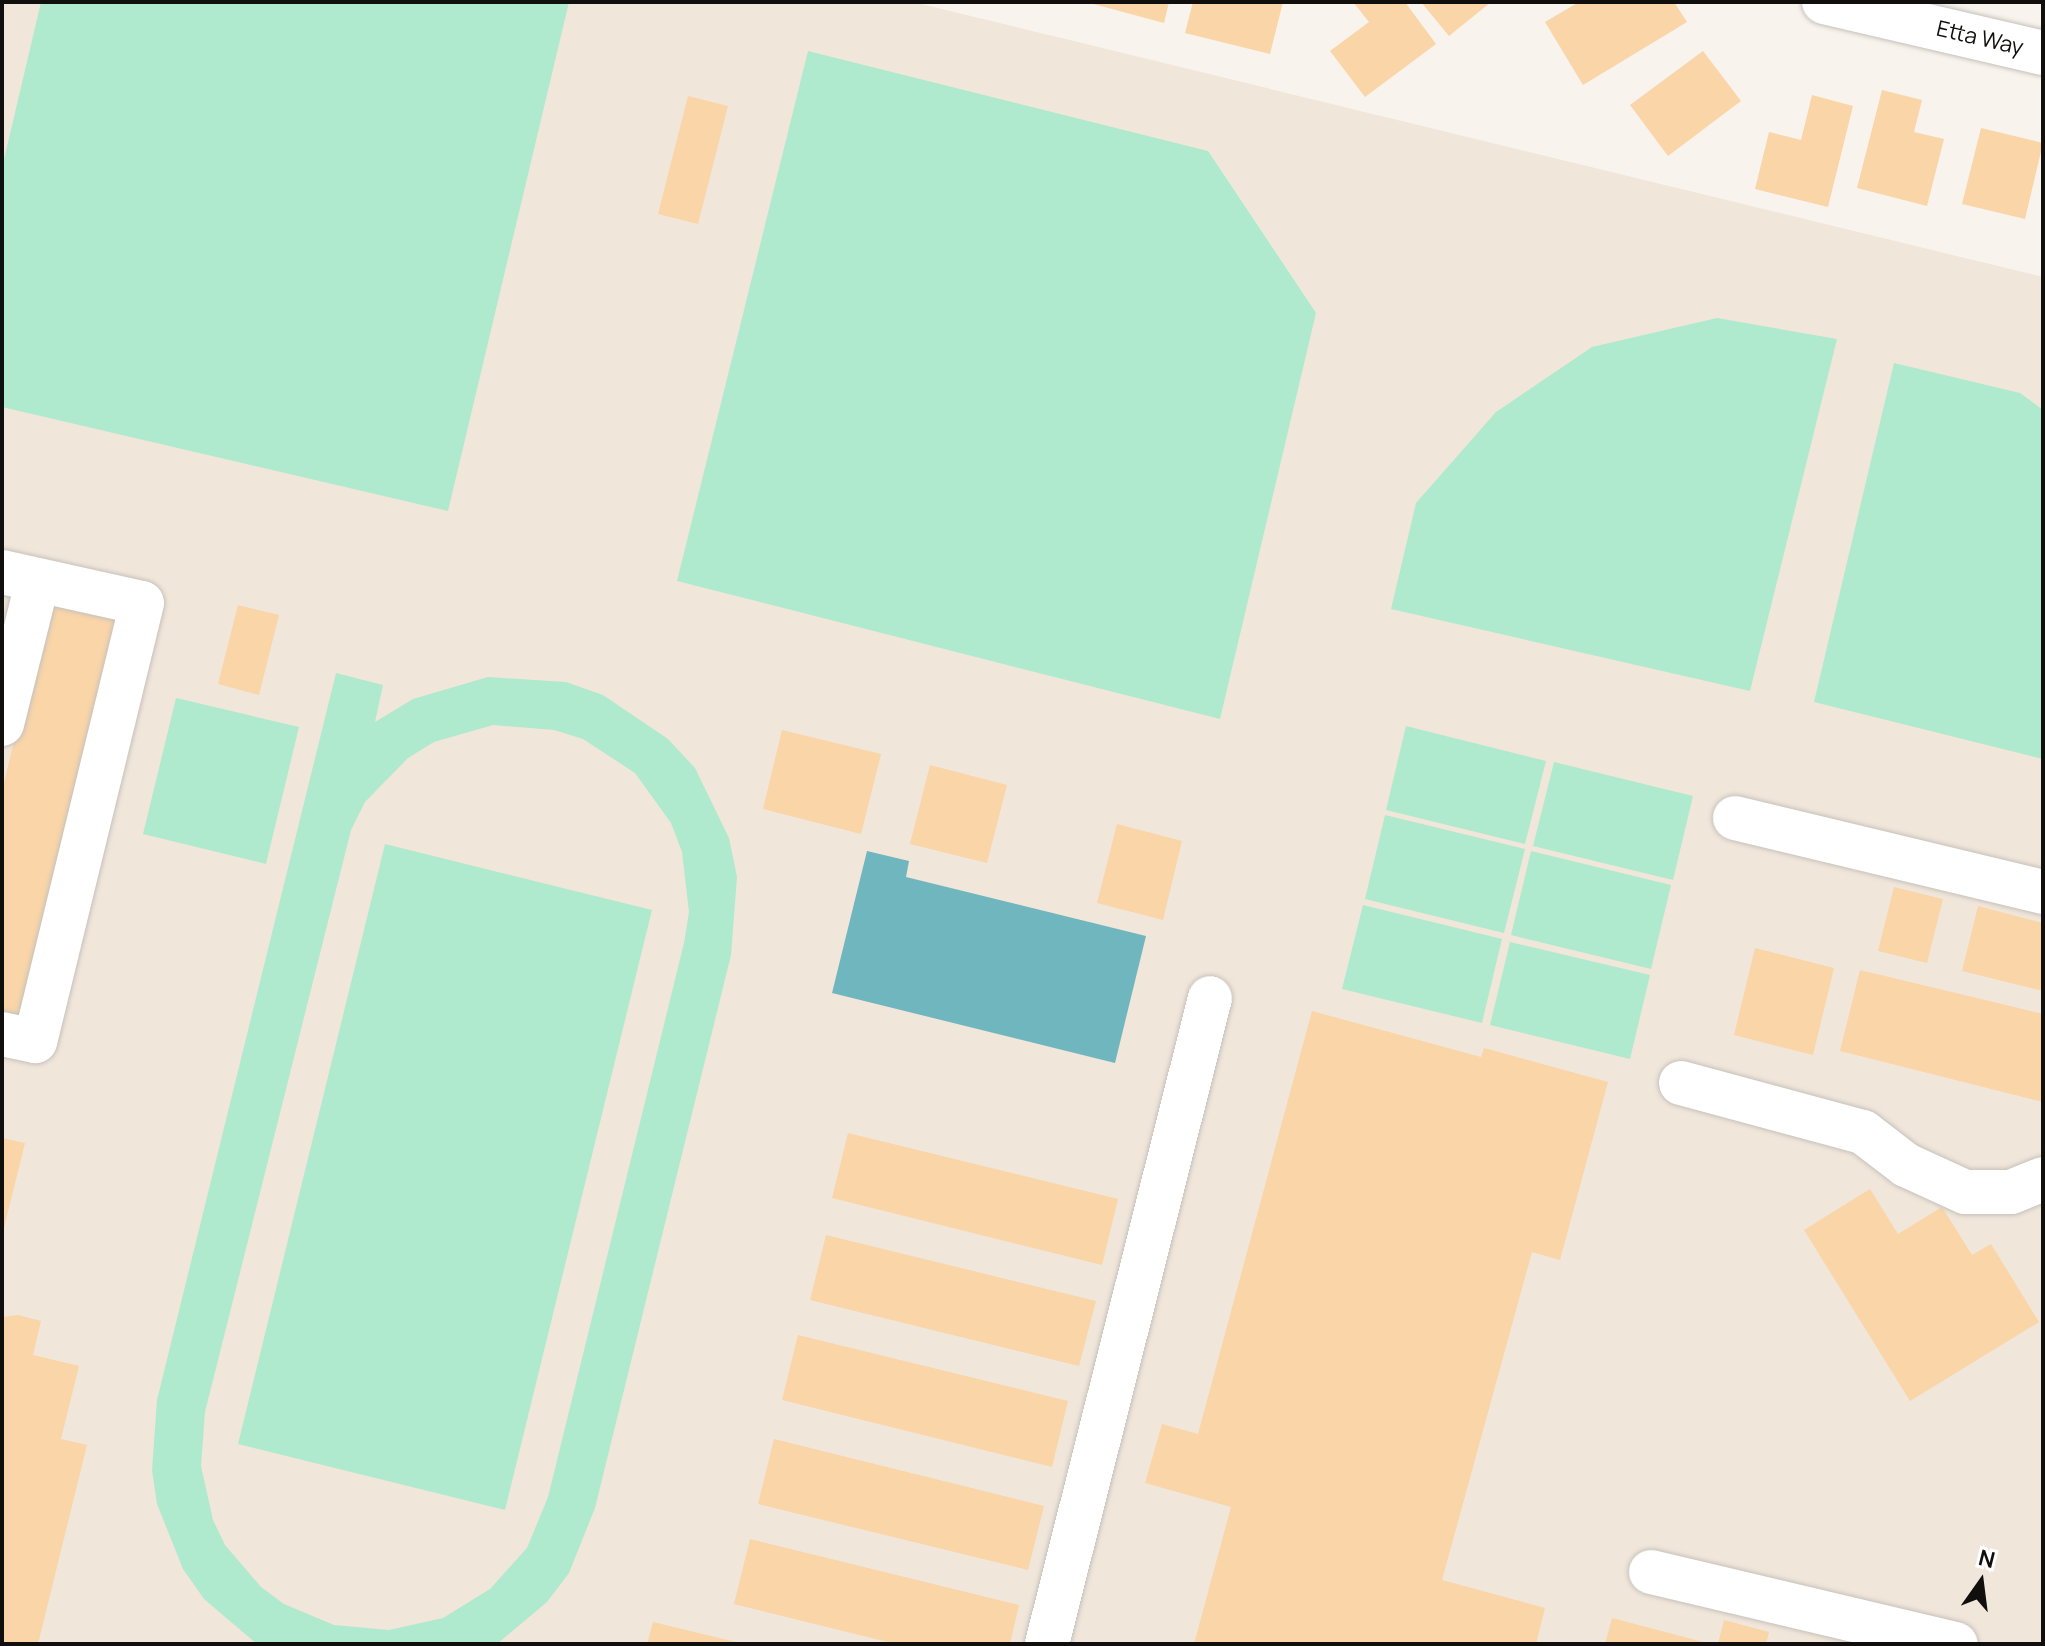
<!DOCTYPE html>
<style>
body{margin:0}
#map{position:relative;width:2045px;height:1646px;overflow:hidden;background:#f8f3ec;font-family:Manrope,sans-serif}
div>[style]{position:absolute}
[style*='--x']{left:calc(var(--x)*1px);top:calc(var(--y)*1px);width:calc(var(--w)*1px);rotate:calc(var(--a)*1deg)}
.built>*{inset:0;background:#f1e6da}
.green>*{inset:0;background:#afeace}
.water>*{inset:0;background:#70b6be}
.building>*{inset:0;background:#f9d5a8}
.roads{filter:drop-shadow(0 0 2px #c6c1bb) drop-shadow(0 0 2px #c6c1bb)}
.minor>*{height:44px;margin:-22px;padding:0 22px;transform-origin:22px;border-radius:22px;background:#fff}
span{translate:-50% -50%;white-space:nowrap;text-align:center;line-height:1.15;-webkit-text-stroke:6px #fff;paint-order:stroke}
.street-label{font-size:22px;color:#100f0d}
.frame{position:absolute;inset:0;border:4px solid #100f0d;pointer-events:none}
.north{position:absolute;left:1941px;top:1542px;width:80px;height:80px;-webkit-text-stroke:6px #fff;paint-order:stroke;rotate:14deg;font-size:22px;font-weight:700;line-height:32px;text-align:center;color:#100f0d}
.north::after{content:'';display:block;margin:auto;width:28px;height:36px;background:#100f0d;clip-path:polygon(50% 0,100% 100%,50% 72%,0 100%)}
</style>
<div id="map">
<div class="built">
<i style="clip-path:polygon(2px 2px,913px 2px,2043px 277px,2043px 1644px,2px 1644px)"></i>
</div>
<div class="green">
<i style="clip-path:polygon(41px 2px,569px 2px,448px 511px,2px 407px,2px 168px)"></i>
<i style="clip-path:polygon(808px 51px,1208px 151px,1316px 313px,1220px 719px,677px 581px)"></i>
<i style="clip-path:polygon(1717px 318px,1837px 339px,1750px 691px,1391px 609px,1416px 503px,1496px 412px,1592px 347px)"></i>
<i style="clip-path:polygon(1894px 363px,2020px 393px,2043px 410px,2043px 759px,1814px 702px)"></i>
<i style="clip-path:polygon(evenodd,336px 673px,383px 685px,375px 722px,413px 699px,488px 677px,566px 682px,603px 695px,668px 739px,695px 768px,729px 838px,737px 877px,731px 955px,595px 1508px,569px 1573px,547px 1602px,497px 1644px,257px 1644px,204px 1599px,183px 1569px,157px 1504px,152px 1470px,157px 1400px,336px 673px,493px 725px,554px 730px,583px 739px,635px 773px,671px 823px,682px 852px,689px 912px,684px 943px,548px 1497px,527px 1548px,490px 1589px,443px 1618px,389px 1630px,334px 1625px,284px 1604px,261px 1587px,225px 1545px,213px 1520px,201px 1466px,205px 1412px,351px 830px,365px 802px,408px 758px,434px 742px,493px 725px)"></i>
<i style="clip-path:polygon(176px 698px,299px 727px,266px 864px,143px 834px)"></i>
<i style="clip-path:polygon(1406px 726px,1546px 761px,1525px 844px,1386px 810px)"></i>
<i style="clip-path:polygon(1554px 762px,1693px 796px,1673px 880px,1533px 846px)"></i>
<i style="clip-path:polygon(1385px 815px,1525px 849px,1504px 933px,1365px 899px)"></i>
<i style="clip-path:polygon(385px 844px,652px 910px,505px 1510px,238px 1444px)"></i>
<i style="clip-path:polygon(1531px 851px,1671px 885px,1651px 969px,1511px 935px)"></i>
<i style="clip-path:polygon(1363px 905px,1502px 939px,1482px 1023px,1342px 989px)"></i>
<i style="clip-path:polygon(1510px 942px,1650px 975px,1630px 1059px,1490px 1025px)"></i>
</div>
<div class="water">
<i style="clip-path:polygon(867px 851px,909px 861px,906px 877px,1146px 936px,1115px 1063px,832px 993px)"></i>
</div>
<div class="building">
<i style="clip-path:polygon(1086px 2px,1169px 2px,1164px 23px)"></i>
<i style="clip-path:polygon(1193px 2px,1283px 2px,1270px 54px,1185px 33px)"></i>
<i style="clip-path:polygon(1353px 2px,1405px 2px,1436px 44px,1365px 97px,1330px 51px,1369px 22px)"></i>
<i style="clip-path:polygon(1421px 2px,1491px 2px,1449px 36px)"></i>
<i style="clip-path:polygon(1579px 2px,1674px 2px,1687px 22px,1583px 85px,1545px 22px)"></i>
<i style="clip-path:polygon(1703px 51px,1741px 101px,1668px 156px,1630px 105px)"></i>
<i style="clip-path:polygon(1882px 90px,1922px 100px,1914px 132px,1944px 139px,1927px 206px,1857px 188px)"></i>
<i style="clip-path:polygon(1812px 95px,1853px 106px,1828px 207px,1755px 189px,1769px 132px,1801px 140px)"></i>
<i style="clip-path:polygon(688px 96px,728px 106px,698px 224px,658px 214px)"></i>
<i style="clip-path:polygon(1981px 128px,2043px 143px,2025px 219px,1962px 204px)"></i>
<i style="clip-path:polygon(50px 593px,118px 609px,19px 1016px,2px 1012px,2px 791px)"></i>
<i style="clip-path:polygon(238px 605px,279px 615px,259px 695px,218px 684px)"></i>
<i style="clip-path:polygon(782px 730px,881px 754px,861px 834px,763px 809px)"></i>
<i style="clip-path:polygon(930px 765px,1007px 785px,987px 863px,910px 844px)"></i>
<i style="clip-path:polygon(1117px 824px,1182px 841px,1163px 920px,1097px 903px)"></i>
<i style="clip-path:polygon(1894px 887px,1943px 899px,1927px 963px,1878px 951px)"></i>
<i style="clip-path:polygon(1978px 906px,2043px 923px,2043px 991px,1962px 971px)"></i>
<i style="clip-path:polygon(1755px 948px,1834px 968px,1813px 1055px,1734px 1035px)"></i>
<i style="clip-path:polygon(1860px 970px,2043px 1014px,2043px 1102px,1840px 1051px)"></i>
<i style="clip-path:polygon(1312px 1011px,1481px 1057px,1484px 1048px,1608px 1082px,1560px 1260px,1532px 1252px,1442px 1580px,1545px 1608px,1536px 1644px,1194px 1644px,1231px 1507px,1145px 1483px,1162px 1424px,1198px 1434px)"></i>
<i style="clip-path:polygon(848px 1133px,1118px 1199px,1102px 1265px,832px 1198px)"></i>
<i style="clip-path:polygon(2px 1138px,25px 1143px,3px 1232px,2px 1232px)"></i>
<i style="clip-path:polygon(1870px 1189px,1898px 1234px,1942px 1207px,1972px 1255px,1991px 1244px,2039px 1322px,1910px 1401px,1804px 1230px)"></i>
<i style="clip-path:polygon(826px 1235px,1096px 1301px,1079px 1366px,810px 1300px)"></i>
<i style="clip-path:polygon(18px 1315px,41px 1321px,33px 1355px,79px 1366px,61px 1439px,87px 1445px,38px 1644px,2px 1644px,2px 1317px)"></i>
<i style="clip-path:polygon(798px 1335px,1068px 1401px,1052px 1467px,782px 1400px)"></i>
<i style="clip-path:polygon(774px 1439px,1044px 1506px,1028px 1570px,758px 1504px)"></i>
<i style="clip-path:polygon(750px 1539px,1019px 1605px,1010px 1644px,896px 1644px,734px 1604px)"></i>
<i style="clip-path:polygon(1612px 1618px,1707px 1643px,1707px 1644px,1605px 1644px)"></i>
<i style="clip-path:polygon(1724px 1620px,1769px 1632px,1766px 1644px,1718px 1644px)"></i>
<i style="clip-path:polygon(653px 1622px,740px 1643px,739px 1644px,647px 1644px)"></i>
</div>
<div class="roads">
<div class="minor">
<i style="--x:1824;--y:2;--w:225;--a:13.1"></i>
<i style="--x:2;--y:572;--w:143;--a:12.5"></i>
<i style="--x:142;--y:603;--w:451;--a:103.7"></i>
<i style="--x:35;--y:1041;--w:34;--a:-168"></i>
<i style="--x:2;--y:724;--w:148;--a:-76"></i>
<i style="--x:1735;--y:818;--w:317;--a:13.5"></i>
<i style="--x:1681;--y:1083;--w:188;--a:15.1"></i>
<i style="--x:1863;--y:1132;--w:54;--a:37.5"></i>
<i style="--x:1906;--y:1165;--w:65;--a:24.6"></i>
<i style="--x:1965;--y:1192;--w:46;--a:0"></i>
<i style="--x:2011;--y:1192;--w:35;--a:-22"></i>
<i style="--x:1651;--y:1572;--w:313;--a:13.3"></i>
<i style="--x:1047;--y:1644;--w:666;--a:-75.84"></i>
</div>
</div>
<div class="street-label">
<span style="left:1980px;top:38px;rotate:13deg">Etta Way</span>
</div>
<div class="frame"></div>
<div class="north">N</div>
</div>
